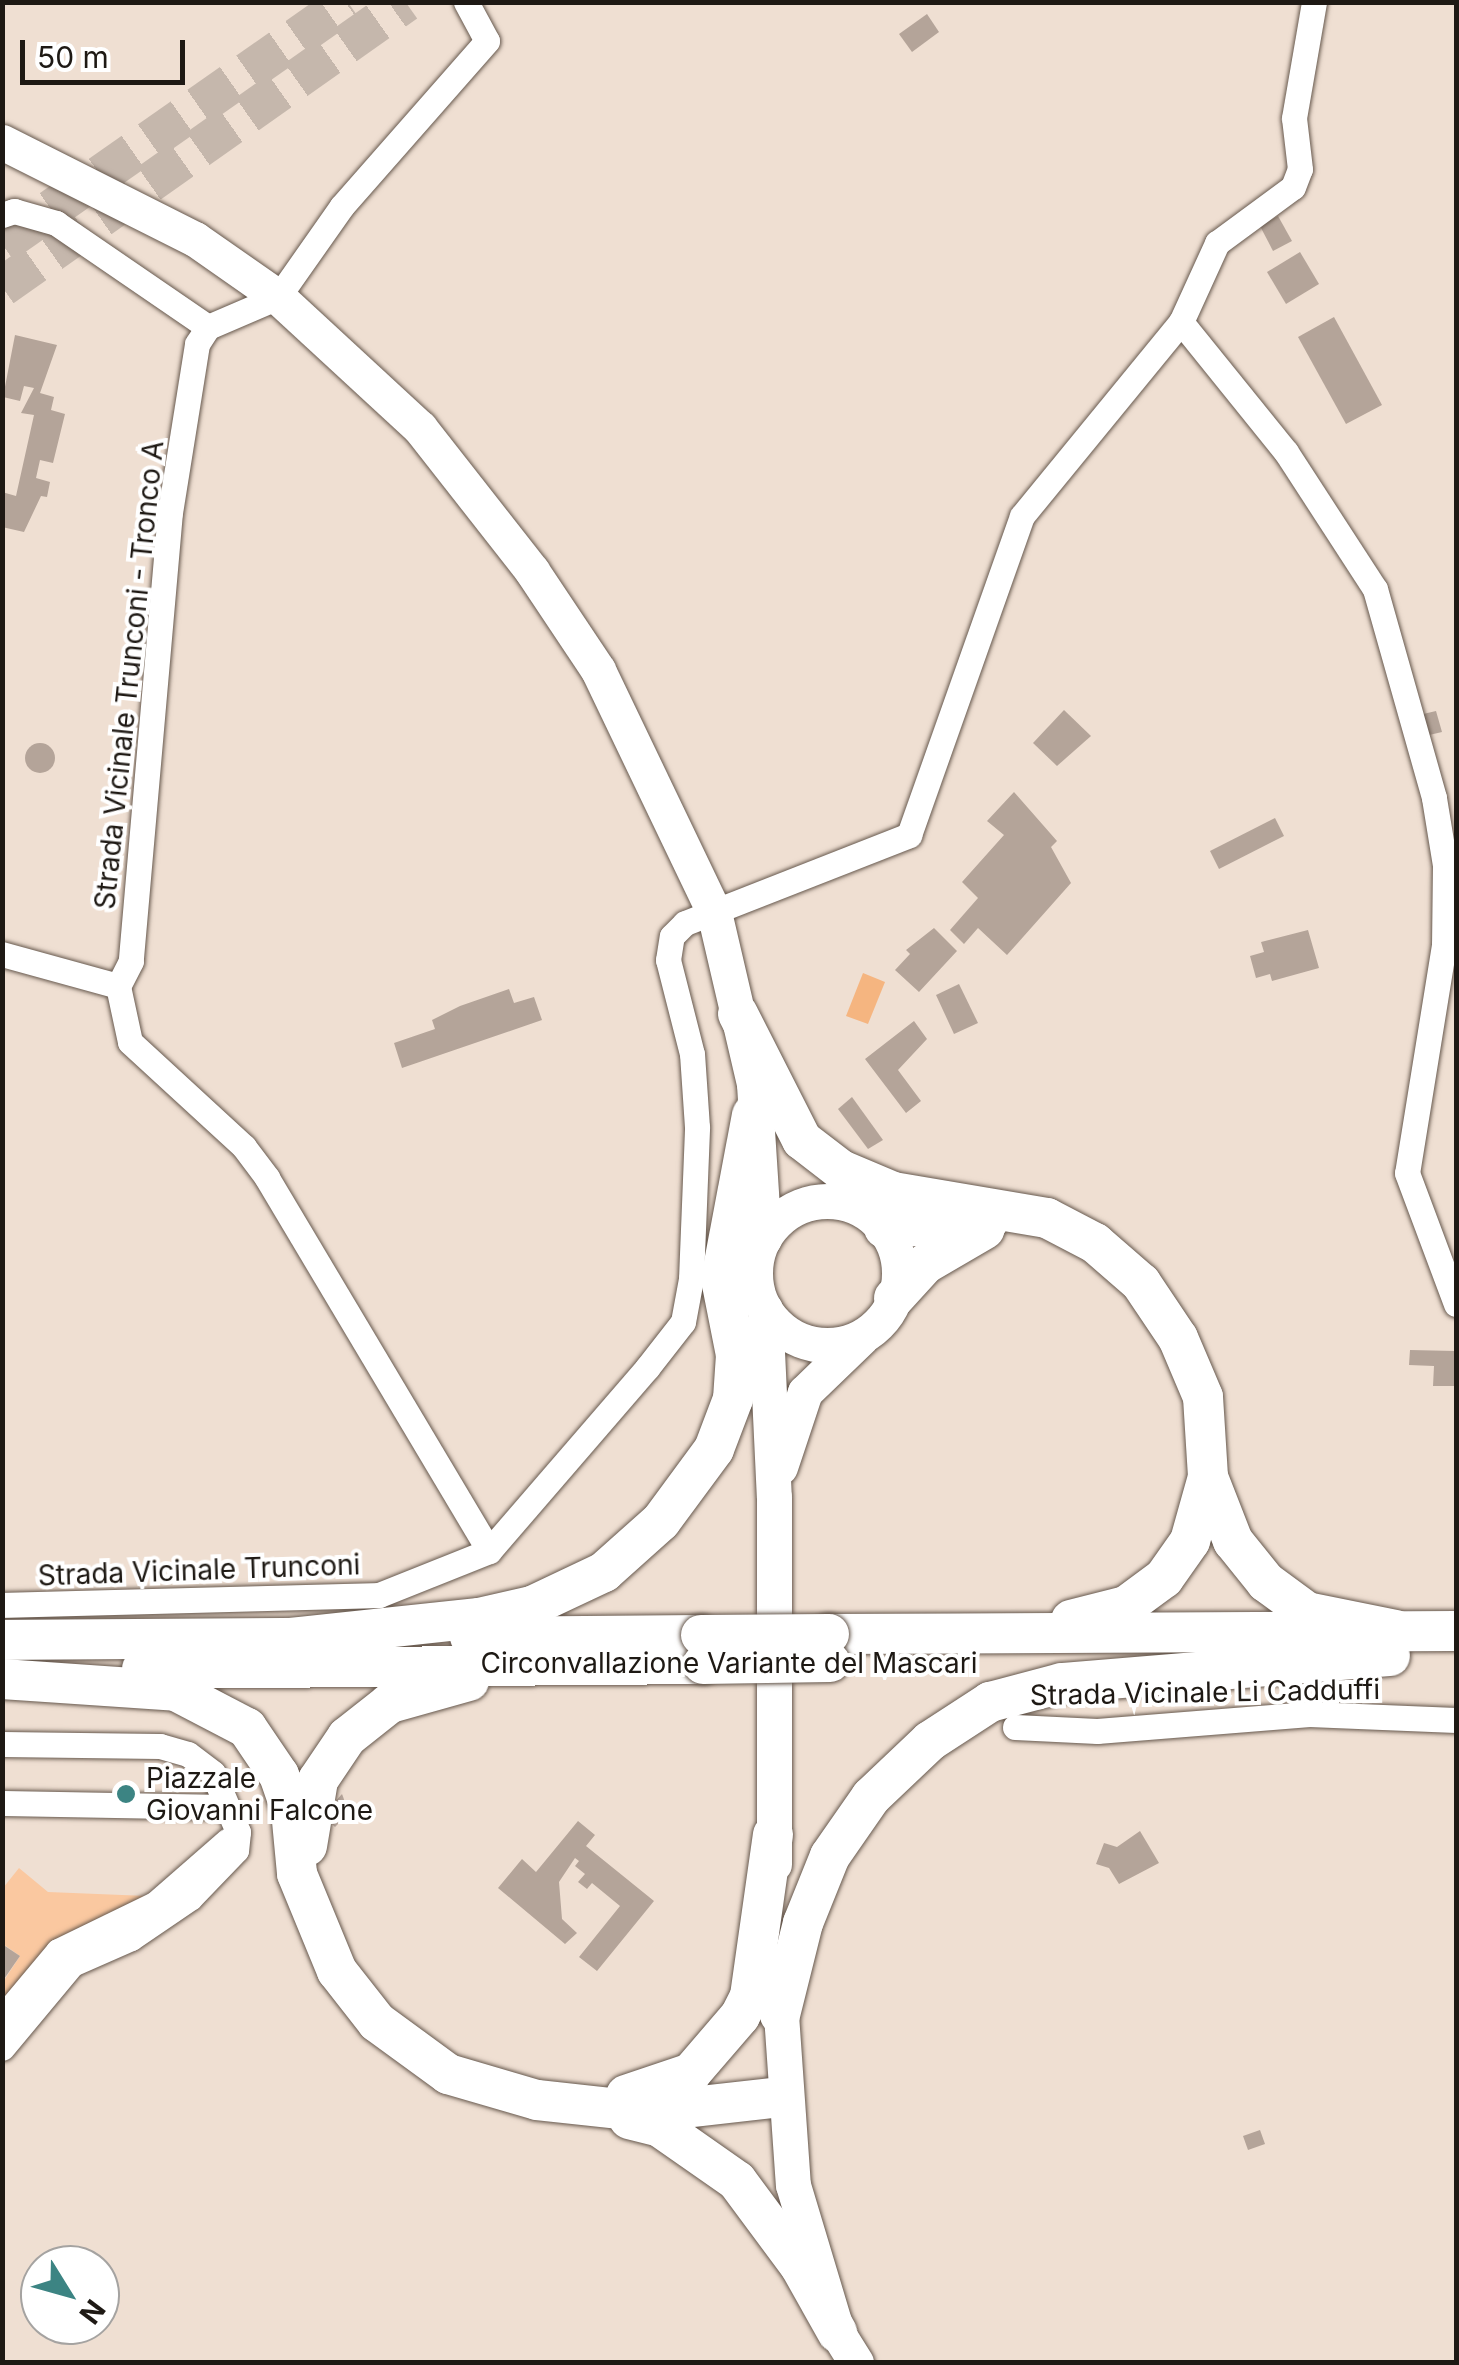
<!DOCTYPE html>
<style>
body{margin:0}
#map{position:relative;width:1459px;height:2365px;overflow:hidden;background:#efdfd2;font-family:Inter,sans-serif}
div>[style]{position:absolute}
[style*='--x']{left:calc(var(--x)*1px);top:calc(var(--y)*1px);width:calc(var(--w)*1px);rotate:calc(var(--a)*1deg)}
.green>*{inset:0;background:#fac8a0}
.water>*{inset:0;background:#f5b580}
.building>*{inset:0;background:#b4a499}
.round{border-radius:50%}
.trunk-tunnel>*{height:40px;margin-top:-20px;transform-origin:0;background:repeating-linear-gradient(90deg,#c5b7ac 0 40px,transparent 0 60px)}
.roads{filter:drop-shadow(0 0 2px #66584d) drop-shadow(0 0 2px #66584d)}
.minor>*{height:25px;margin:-12.5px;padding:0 12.5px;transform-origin:12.5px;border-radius:12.5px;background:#fff}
.secondary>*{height:35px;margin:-17.5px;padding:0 17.5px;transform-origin:17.5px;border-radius:17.5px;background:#fff}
.secondary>.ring{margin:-17.5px;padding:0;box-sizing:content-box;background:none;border:35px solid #fff;border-radius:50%}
.trunk>*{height:40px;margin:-20px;padding:0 20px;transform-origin:20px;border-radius:20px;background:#fff}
.bridges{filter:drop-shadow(0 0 2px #66584d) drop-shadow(0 0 2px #66584d)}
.trunk-bridge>*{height:40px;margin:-20px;padding:0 20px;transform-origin:20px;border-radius:20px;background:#fff}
.dots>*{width:28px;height:28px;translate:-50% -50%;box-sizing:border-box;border:5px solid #fff;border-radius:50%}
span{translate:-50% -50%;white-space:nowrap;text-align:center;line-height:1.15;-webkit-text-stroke:8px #fff;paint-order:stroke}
.street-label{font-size:28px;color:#1e1914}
.poi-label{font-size:28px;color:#1e1914}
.left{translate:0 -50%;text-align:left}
.frame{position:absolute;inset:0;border:5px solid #1e1914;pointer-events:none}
.north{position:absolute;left:20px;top:2245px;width:100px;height:100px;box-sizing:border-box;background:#fff;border:2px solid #a5a3a1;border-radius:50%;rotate:127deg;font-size:28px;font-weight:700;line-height:40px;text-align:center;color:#1e1914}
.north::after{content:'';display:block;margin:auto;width:35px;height:45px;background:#3c8483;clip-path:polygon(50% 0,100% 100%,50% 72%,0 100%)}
.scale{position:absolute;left:20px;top:40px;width:165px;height:45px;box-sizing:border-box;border:5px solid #1e1914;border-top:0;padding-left:12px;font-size:30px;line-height:35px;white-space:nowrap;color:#1e1914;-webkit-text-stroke:8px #fff;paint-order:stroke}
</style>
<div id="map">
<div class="green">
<i style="clip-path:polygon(19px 1868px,48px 1892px,147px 1896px,3px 2008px,3px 1982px,20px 1956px,3px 1944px,3px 1888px)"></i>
</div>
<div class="water">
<i style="clip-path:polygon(863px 973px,885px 982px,868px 1024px,846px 1016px)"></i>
</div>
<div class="building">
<i style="clip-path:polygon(927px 14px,939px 32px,912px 52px,899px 34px)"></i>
<i style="clip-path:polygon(1278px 216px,1292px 241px,1273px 251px,1260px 226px)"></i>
<i style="clip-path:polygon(1300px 252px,1319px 284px,1286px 304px,1267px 272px)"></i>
<i style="clip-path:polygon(1334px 317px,1382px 405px,1346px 424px,1298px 337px)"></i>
<i style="clip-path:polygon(15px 335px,57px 345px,40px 393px,54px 397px,51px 410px,65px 414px,53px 463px,40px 460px,36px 478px,50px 482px,47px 497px,41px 496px,24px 532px,2px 527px,2px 492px,16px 496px,34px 415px,21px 413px,34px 388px,24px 386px,20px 401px,3px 397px)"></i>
<i style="clip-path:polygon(1064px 710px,1091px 736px,1057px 766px,1033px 743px)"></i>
<i style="clip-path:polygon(1436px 711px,1442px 732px,1425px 736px,1419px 715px)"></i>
<i class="round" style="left:25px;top:743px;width:30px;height:30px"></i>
<i style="clip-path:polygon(1014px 792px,1057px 841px,1051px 847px,1071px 883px,1007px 955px,978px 928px,964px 944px,950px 930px,978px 898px,962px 882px,1004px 835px,987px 821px)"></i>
<i style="clip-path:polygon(1275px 818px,1284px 836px,1219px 869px,1210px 851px)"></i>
<i style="clip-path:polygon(934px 928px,957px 951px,919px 992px,895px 970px,910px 954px,906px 950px)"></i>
<i style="clip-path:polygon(1308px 930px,1319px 968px,1272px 981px,1270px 974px,1256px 978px,1250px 956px,1264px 952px,1261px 942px)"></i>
<i style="clip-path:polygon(959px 984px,978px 1023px,954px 1034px,936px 995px)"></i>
<i style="clip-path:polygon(509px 989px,514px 1003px,534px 997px,542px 1020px,402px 1068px,394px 1043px,435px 1029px,432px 1020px,460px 1006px)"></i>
<i style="clip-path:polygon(914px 1021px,927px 1039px,898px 1070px,921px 1101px,906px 1113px,865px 1059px)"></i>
<i style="clip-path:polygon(852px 1097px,883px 1140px,868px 1149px,838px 1109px)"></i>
<i style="clip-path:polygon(1410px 1350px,1455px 1351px,1455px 1386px,1433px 1386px,1434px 1366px,1409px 1365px)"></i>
<i style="clip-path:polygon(342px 1794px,349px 1813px,335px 1827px,323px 1815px)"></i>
<i style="clip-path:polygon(578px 1821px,595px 1835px,586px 1846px,654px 1901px,597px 1971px,579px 1957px,620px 1906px,592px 1883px,587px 1889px,578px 1882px,585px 1874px,575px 1866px,579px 1861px,575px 1858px,559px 1882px,562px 1919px,577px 1933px,565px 1944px,498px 1888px,522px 1859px,536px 1872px)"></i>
<i style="clip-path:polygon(1140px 1831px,1159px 1863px,1119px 1884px,1109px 1868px,1096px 1864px,1104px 1843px,1117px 1847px)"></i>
<i style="clip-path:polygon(2px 1944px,20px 1956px,2px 1982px)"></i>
<i style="clip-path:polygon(1260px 2130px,1265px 2144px,1248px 2150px,1243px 2136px)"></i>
</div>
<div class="trunk-tunnel">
<i style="--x:2;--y:244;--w:422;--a:-35"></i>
<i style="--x:2;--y:287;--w:494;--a:-35.2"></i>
</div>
<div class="roads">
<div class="minor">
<i style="--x:466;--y:2;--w:44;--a:61.7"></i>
<i style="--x:487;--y:41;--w:220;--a:131.3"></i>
<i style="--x:342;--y:206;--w:111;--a:125.1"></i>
<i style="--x:278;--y:297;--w:76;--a:156.8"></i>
<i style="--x:208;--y:327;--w:20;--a:123"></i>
<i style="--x:197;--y:344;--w:170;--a:99.1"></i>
<i style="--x:170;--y:512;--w:451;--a:95"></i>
<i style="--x:131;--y:961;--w:28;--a:117"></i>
<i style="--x:118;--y:986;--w:57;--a:77.9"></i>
<i style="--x:130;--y:1042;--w:155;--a:42.6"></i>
<i style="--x:244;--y:1147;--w:39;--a:53"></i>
<i style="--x:267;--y:1178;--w:434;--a:59.2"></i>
<i style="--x:2;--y:215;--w:13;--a:-18"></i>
<i style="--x:14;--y:211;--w:44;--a:15.9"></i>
<i style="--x:56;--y:223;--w:184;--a:34.4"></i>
<i style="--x:1181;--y:322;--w:167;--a:51.1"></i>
<i style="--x:1286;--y:452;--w:163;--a:57"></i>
<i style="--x:1375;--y:589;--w:217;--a:74.2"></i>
<i style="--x:1434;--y:798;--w:68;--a:80.7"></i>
<i style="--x:1445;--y:865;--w:80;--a:90.7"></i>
<i style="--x:1444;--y:945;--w:231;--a:99.2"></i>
<i style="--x:1407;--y:1173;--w:140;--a:69.5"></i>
<i style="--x:2;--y:954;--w:120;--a:15.4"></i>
<i style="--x:2;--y:1605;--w:377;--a:-1.5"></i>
<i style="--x:379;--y:1595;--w:118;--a:-21.8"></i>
<i style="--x:489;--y:1551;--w:242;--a:-49.2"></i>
<i style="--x:647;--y:1368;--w:58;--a:-52"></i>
<i style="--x:683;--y:1322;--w:44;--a:-79.5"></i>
<i style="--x:691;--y:1279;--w:152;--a:-87.7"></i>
<i style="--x:697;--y:1127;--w:73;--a:-93.9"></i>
<i style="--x:692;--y:1054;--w:97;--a:-104.3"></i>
<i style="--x:668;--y:960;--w:24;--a:-81"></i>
<i style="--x:672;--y:936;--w:18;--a:-45"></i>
<i style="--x:685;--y:923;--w:241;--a:-21.4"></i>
<i style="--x:909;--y:835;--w:338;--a:-70.5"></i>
<i style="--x:1022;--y:516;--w:251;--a:-50.7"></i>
<i style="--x:1181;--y:322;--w:87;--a:-65.5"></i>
<i style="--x:1217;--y:243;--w:94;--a:-36.4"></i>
<i style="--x:1293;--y:187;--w:19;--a:-69"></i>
<i style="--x:1300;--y:169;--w:51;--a:-96.7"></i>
<i style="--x:1294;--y:118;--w:118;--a:-80.2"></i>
<i style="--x:1015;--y:1727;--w:82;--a:2.8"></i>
<i style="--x:1097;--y:1731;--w:213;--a:-4.6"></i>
<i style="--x:1309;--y:1714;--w:147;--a:2.3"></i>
<i style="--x:2;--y:1744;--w:158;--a:0.7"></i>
<i style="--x:160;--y:1746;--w:29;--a:16"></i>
<i style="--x:188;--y:1754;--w:31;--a:37"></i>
<i style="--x:213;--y:1773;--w:64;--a:67"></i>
<i style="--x:238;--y:1832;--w:18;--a:96"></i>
<i style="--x:236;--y:1850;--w:66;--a:133.8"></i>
<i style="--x:190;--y:1898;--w:71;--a:145.9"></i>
<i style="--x:131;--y:1938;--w:64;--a:156.2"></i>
<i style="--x:72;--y:1964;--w:109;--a:129.8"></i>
<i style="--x:2;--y:1803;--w:225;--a:1"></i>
<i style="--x:2;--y:2018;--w:87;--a:-50.1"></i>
<i style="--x:58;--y:1951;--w:108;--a:-25.9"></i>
<i style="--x:155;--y:1904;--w:96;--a:-41.2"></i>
</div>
<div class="secondary">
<i style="--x:2;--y:142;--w:216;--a:26.7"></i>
<i style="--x:195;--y:239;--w:101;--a:34.9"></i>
<i style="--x:278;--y:297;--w:193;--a:42.7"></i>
<i style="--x:420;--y:428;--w:182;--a:51.9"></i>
<i style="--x:532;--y:571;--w:119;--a:56.3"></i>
<i style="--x:598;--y:670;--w:268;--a:64.4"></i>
<i style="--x:714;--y:912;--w:177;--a:76.9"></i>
<i style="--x:754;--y:1084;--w:155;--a:86.3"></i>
<i class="ring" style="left:755px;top:1201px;width:109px;height:109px"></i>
<i style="--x:765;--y:1309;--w:188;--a:87.3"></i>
<i style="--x:774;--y:1497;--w:367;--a:90"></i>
<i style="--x:780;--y:1467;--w:79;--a:-71.6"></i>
<i style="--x:805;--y:1392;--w:79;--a:-44"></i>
<i style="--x:779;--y:1986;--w:199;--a:86"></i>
<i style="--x:793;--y:2185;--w:153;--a:73.3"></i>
<i style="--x:837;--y:2332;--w:36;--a:58"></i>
</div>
<div class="trunk">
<i style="--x:738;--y:1014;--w:141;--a:63.1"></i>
<i style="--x:802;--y:1140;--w:49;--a:37.6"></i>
<i style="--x:841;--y:1170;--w:56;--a:22.9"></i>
<i style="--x:893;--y:1192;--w:156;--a:9.6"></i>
<i style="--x:1047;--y:1218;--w:54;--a:27.5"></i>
<i style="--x:1095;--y:1243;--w:61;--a:41"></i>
<i style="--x:1141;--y:1283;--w:66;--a:56.1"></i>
<i style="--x:1178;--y:1338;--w:64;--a:67"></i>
<i style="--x:1203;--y:1397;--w:80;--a:86.4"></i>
<i style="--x:1208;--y:1477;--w:69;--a:68.7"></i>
<i style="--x:1233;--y:1541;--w:53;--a:51.2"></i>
<i style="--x:1266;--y:1582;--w:51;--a:36.2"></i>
<i style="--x:1307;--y:1612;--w:91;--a:11.4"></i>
<i style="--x:884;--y:1228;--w:104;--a:-3.3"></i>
<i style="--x:894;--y:1298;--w:46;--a:-47.6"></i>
<i style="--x:925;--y:1264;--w:69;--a:-30.3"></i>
<i style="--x:1071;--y:1620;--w:57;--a:-14.3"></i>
<i style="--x:1126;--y:1606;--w:47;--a:-36.4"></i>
<i style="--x:1164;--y:1578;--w:45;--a:-54.9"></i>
<i style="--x:1190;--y:1541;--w:66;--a:-74.3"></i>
<i style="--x:829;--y:1634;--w:627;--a:-0.27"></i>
<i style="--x:470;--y:1637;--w:231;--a:-0.5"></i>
<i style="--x:291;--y:1638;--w:189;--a:-6.1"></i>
<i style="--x:479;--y:1618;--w:54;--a:-12.8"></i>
<i style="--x:532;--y:1606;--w:80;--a:-25.3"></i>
<i style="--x:604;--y:1572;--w:76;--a:-41.8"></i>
<i style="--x:661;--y:1521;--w:89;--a:-53.6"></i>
<i style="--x:714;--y:1449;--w:53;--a:-69.2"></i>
<i style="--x:733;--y:1399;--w:44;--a:-86.1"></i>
<i style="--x:736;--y:1355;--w:77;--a:-101.2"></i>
<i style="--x:721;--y:1279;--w:167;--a:-79.3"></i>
<i style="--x:2;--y:1640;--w:295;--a:-0.4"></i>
<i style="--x:142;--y:1669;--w:561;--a:-0.51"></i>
<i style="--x:2;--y:1679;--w:174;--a:3.9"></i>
<i style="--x:176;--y:1691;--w:80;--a:27.5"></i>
<i style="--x:247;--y:1728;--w:57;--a:55.8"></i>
<i style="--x:279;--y:1775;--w:37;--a:71"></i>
<i style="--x:291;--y:1810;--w:64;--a:84.6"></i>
<i style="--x:297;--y:1874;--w:105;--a:67.6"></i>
<i style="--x:337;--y:1971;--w:65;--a:51.9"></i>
<i style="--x:377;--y:2022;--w:88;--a:36.2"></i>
<i style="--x:448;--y:2074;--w:93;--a:16.3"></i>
<i style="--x:537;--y:2100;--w:112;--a:6.2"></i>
<i style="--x:648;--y:2112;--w:135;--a:-6.4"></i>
<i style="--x:307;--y:1846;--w:67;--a:-80.5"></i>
<i style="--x:318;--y:1780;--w:52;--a:-56"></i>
<i style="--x:347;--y:1737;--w:55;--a:-38.3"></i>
<i style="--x:390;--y:1703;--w:82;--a:-15.6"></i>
<i style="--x:780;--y:2015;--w:95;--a:-76"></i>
<i style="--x:803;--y:1923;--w:72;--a:-68.1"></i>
<i style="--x:830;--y:1856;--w:72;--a:-55.2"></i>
<i style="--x:871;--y:1797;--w:81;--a:-43.5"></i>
<i style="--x:930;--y:1741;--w:72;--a:-33"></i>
<i style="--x:990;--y:1702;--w:74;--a:-14.8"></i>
<i style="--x:1062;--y:1683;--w:329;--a:-4.7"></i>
<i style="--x:626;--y:2095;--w:69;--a:-18.7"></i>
<i style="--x:691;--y:2073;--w:75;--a:-49.3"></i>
<i style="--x:740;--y:2016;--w:22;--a:-63"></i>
<i style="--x:750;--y:1996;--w:163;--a:-81.9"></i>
<i style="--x:629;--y:2119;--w:32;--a:14"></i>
<i style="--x:660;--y:2127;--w:94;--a:35"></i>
<i style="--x:737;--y:2181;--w:106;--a:53.5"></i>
<i style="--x:800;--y:2266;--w:76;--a:60.7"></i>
</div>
</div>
<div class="bridges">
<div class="trunk-bridge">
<i style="--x:701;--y:1635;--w:128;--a:-0.4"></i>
<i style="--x:703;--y:1664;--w:127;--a:-0.9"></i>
</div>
</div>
<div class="dots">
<i style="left:126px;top:1794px;background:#3c8483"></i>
</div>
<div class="street-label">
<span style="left:129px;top:675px;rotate:-84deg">Strada Vicinale Trunconi - Tronco A</span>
<span style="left:199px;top:1570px;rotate:-2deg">Strada Vicinale Trunconi</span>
<span style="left:729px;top:1663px">Circonvallazione Variante del Mascari</span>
<span style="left:1205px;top:1692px;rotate:-1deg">Strada Vicinale Li Cadduffi</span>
</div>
<div class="poi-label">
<span class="left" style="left:146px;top:1794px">Piazzale<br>Giovanni Falcone</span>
</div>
<div class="frame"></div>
<div class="north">N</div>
<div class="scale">50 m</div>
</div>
